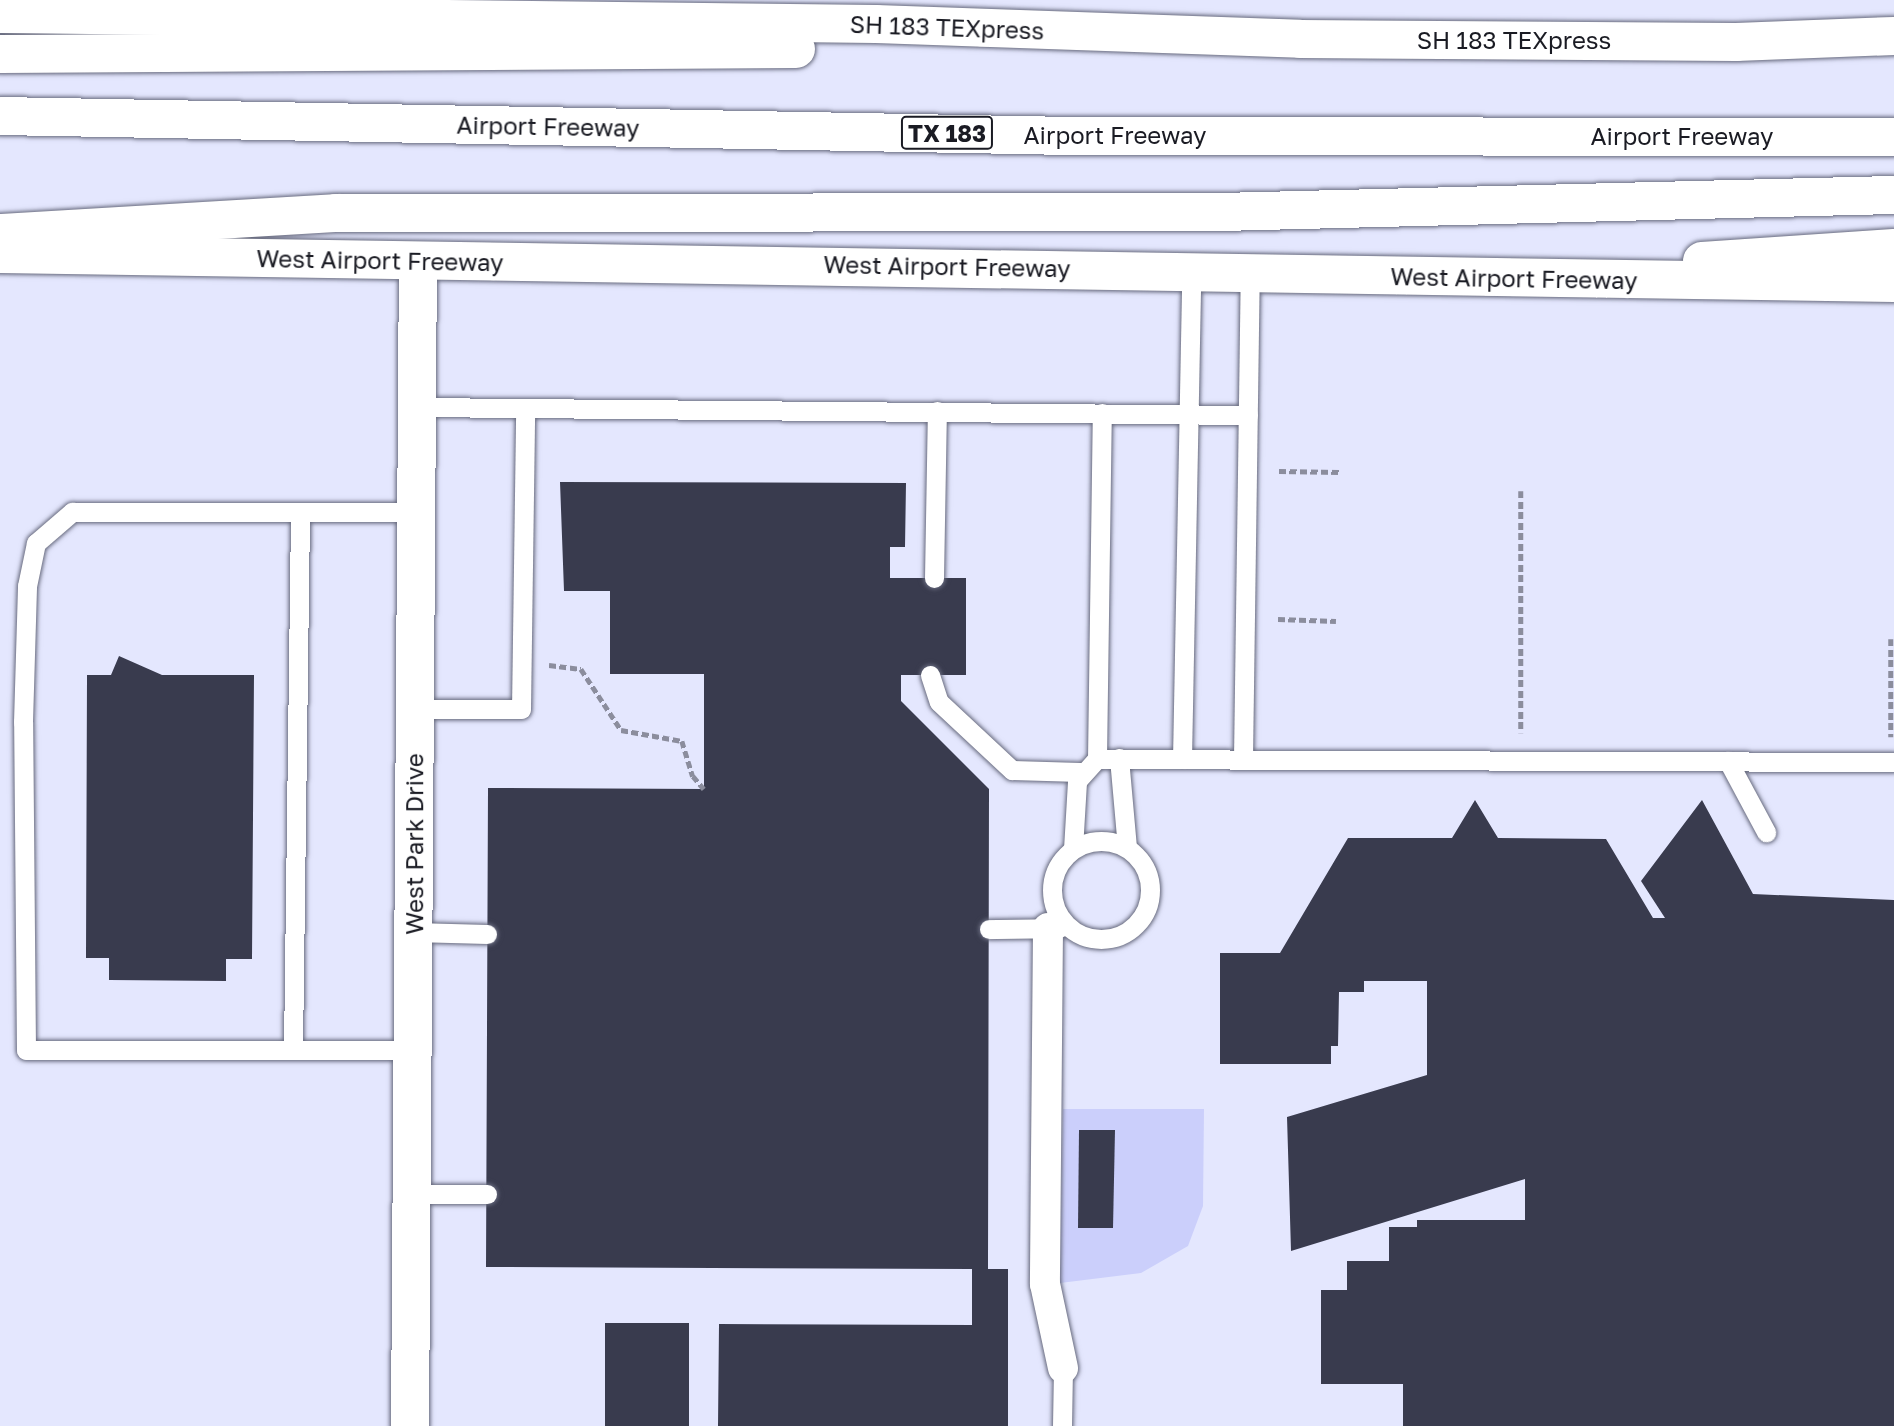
<!DOCTYPE html>
<style>
body{margin:0}
#map{position:relative;width:1894px;height:1426px;overflow:hidden;background:#e4e7fe;font-family:"Golos Text",sans-serif}
div>[style]{position:absolute}
[style*='--x']{left:calc(var(--x)*1px);top:calc(var(--y)*1px);width:calc(var(--w)*1px);rotate:calc(var(--a)*1deg)}
.green>*{inset:0;background:#cbcffb}
.building>*{inset:0;background:#393b4e}
.path>*{height:4.5px;margin-top:-2.25px;transform-origin:0;background:repeating-linear-gradient(90deg,#8b8d9d 0 7px,transparent 0 10.5px)}
.roads{filter:drop-shadow(0 0 2px #676a7e) drop-shadow(0 0 2px #676a7e)}
.service>*{height:19px;margin:-9.5px;padding:0 9.5px;transform-origin:9.5px;border-radius:9.5px;background:#fff}
.service>.ring{margin:-9.5px;padding:0;box-sizing:content-box;background:none;border:19px solid #fff;border-radius:50%}
.pedestrian>*{height:30px;margin:-15px;padding:0 15px;transform-origin:15px;border-radius:15px;background:#fff}
.tertiary>*{height:38px;margin:-19px;padding:0 19px;transform-origin:19px;border-radius:19px;background:#fff}
.secondary>*{height:38px;margin:-19px;padding:0 19px;transform-origin:19px;border-radius:19px;background:#fff}
.motorway>*{height:38px;margin:-19px;padding:0 19px;transform-origin:19px;border-radius:19px;background:#fff}
span{translate:-50% -50%;white-space:nowrap;text-align:center;line-height:1.15;-webkit-text-stroke:7px #fff;paint-order:stroke}
.shield-label span{padding:2px 5px;background:#fff;border:2px solid;border-radius:5px;-webkit-text-stroke-width:0}
.shield-label{font-size:23px;color:#1a1b23;font-weight:700}
.street-label{font-size:24px;color:#1a1b23}
</style>
<div id="map">
<div class="green">
<i style="clip-path:polygon(1063px 1109px,1204px 1109px,1203px 1206px,1188px 1246px,1141px 1273px,1060px 1283px)"></i>
</div>
<div class="building">
<i style="clip-path:polygon(560px 482px,906px 483px,905px 547px,890px 547px,890px 578px,966px 578px,966px 675px,901px 675px,901px 701px,989px 789px,988px 1269px,1008px 1269px,1008px 1426px,718px 1426px,719px 1324px,972px 1325px,972px 1269px,486px 1267px,488px 788px,704px 789px,704px 674px,610px 674px,610px 591px,564px 591px)"></i>
<i style="clip-path:polygon(119px 656px,162px 675px,254px 675px,252px 959px,226px 959px,226px 981px,109px 980px,109px 958px,86px 958px,87px 675px,111px 675px)"></i>
<i style="clip-path:polygon(1475px 800px,1498px 838px,1606px 839px,1653px 918px,1665px 918px,1641px 881px,1702px 800px,1753px 894px,1894px 900px,1894px 1426px,1403px 1426px,1403px 1384px,1321px 1384px,1321px 1290px,1347px 1290px,1347px 1261px,1389px 1261px,1389px 1227px,1417px 1227px,1417px 1220px,1525px 1220px,1525px 1179px,1291px 1251px,1287px 1117px,1427px 1075px,1427px 981px,1364px 981px,1364px 992px,1339px 992px,1338px 1046px,1331px 1046px,1331px 1064px,1220px 1064px,1220px 953px,1280px 953px,1348px 838px,1452px 838px)"></i>
<i style="clip-path:polygon(1079px 1130px,1115px 1130px,1113px 1228px,1078px 1228px)"></i>
<i style="clip-path:polygon(605px 1323px,689px 1323px,689px 1426px,605px 1426px)"></i>
</div>
<div class="path">
<i style="--x:1279;--y:471;--w:60;--a:1"></i>
<i style="--x:1521;--y:491;--w:242;--a:90"></i>
<i style="--x:1278;--y:619;--w:58;--a:2"></i>
<i style="--x:1891;--y:639;--w:98;--a:90"></i>
<i style="--x:549;--y:665;--w:32;--a:7"></i>
<i style="--x:581;--y:669;--w:73;--a:56.7"></i>
<i style="--x:621;--y:730;--w:62;--a:10.2"></i>
<i style="--x:682;--y:741;--w:37;--a:73"></i>
<i style="--x:693;--y:776;--w:17;--a:50"></i>
</div>
<div class="roads">
<div class="service">
<i style="--x:417;--y:407;--w:831;--a:0.55"></i>
<i style="--x:934;--y:578;--w:167;--a:-89"></i>
<i style="--x:930;--y:675;--w:28;--a:72"></i>
<i style="--x:939;--y:702;--w:100;--a:43"></i>
<i style="--x:1012;--y:770;--w:68;--a:1.7"></i>
<i style="--x:415;--y:709;--w:106;--a:0"></i>
<i style="--x:521;--y:709;--w:301;--a:-89.2"></i>
<i style="--x:1119;--y:758;--w:90;--a:84.9"></i>
<i style="--x:1097;--y:759;--w:346;--a:-89.2"></i>
<i style="--x:1182;--y:759;--w:488;--a:-88.9"></i>
<i style="--x:1243;--y:759;--w:486;--a:-89.2"></i>
<i style="--x:1728;--y:761;--w:81;--a:61.8"></i>
<i class="ring" style="left:1052px;top:841px;width:79px;height:79px"></i>
<i style="--x:1073;--y:849;--w:68;--a:-86.6"></i>
<i style="--x:1077;--y:781;--w:30;--a:-48"></i>
<i style="--x:1097;--y:759;--w:797;--a:0.22"></i>
<i style="--x:989;--y:929;--w:70;--a:-0.8"></i>
<i style="--x:414;--y:932;--w:73;--a:1.6"></i>
<i style="--x:293;--y:1049;--w:537;--a:-89.25"></i>
<i style="--x:413;--y:1050;--w:387;--a:180"></i>
<i style="--x:26;--y:1050;--w:328;--a:-90.5"></i>
<i style="--x:23;--y:722;--w:136;--a:-88.3"></i>
<i style="--x:27;--y:586;--w:44;--a:-78.2"></i>
<i style="--x:36;--y:543;--w:48;--a:-40.7"></i>
<i style="--x:72;--y:512;--w:345;--a:0"></i>
<i style="--x:412;--y:1194;--w:75;--a:0"></i>
<i style="--x:1062;--y:1426;--w:58;--a:-89"></i>
</div>
<div class="pedestrian">
<i style="--x:1048;--y:928;--w:356;--a:90.5"></i>
<i style="--x:1045;--y:1284;--w:86;--a:77.9"></i>
</div>
<div class="tertiary">
<i style="--x:410;--y:1426;--w:1164;--a:-89.61"></i>
</div>
<div class="secondary">
<i style="--x:0;--y:254;--w:1894;--a:0.88"></i>
<i style="--x:1702;--y:261;--w:192;--a:-3.9"></i>
</div>
<div class="motorway">
<i style="--x:0;--y:14;--w:876;--a:0.65"></i>
<i style="--x:876;--y:24;--w:424;--a:2"></i>
<i style="--x:1300;--y:39;--w:436;--a:0.4"></i>
<i style="--x:1736;--y:42;--w:158;--a:-2.2"></i>
<i style="--x:0;--y:54;--w:796;--a:-0.36"></i>
<i style="--x:0;--y:116;--w:1068;--a:1.07"></i>
<i style="--x:1068;--y:136;--w:826;--a:0.07"></i>
<i style="--x:0;--y:233;--w:337;--a:-3.4"></i>
<i style="--x:336;--y:213;--w:885;--a:-0.06"></i>
<i style="--x:1221;--y:212;--w:673;--a:-1.45"></i>
</div>
</div>
<div class="shield-label">
<span style="left:947px;top:133px">TX 183</span>
</div>
<div class="street-label">
<span style="left:947px;top:27px;rotate:2deg">SH 183 TEXpress</span>
<span style="left:1514px;top:40px">SH 183 TEXpress</span>
<span style="left:548px;top:126px;rotate:1deg">Airport Freeway</span>
<span style="left:1115px;top:135px">Airport Freeway</span>
<span style="left:1682px;top:136px">Airport Freeway</span>
<span style="left:380px;top:260px;rotate:1deg">West Airport Freeway</span>
<span style="left:947px;top:266px;rotate:1deg">West Airport Freeway</span>
<span style="left:1514px;top:278px;rotate:1deg">West Airport Freeway</span>
<span style="left:414px;top:844px;rotate:-90deg">West Park Drive</span>
</div>
</div>
